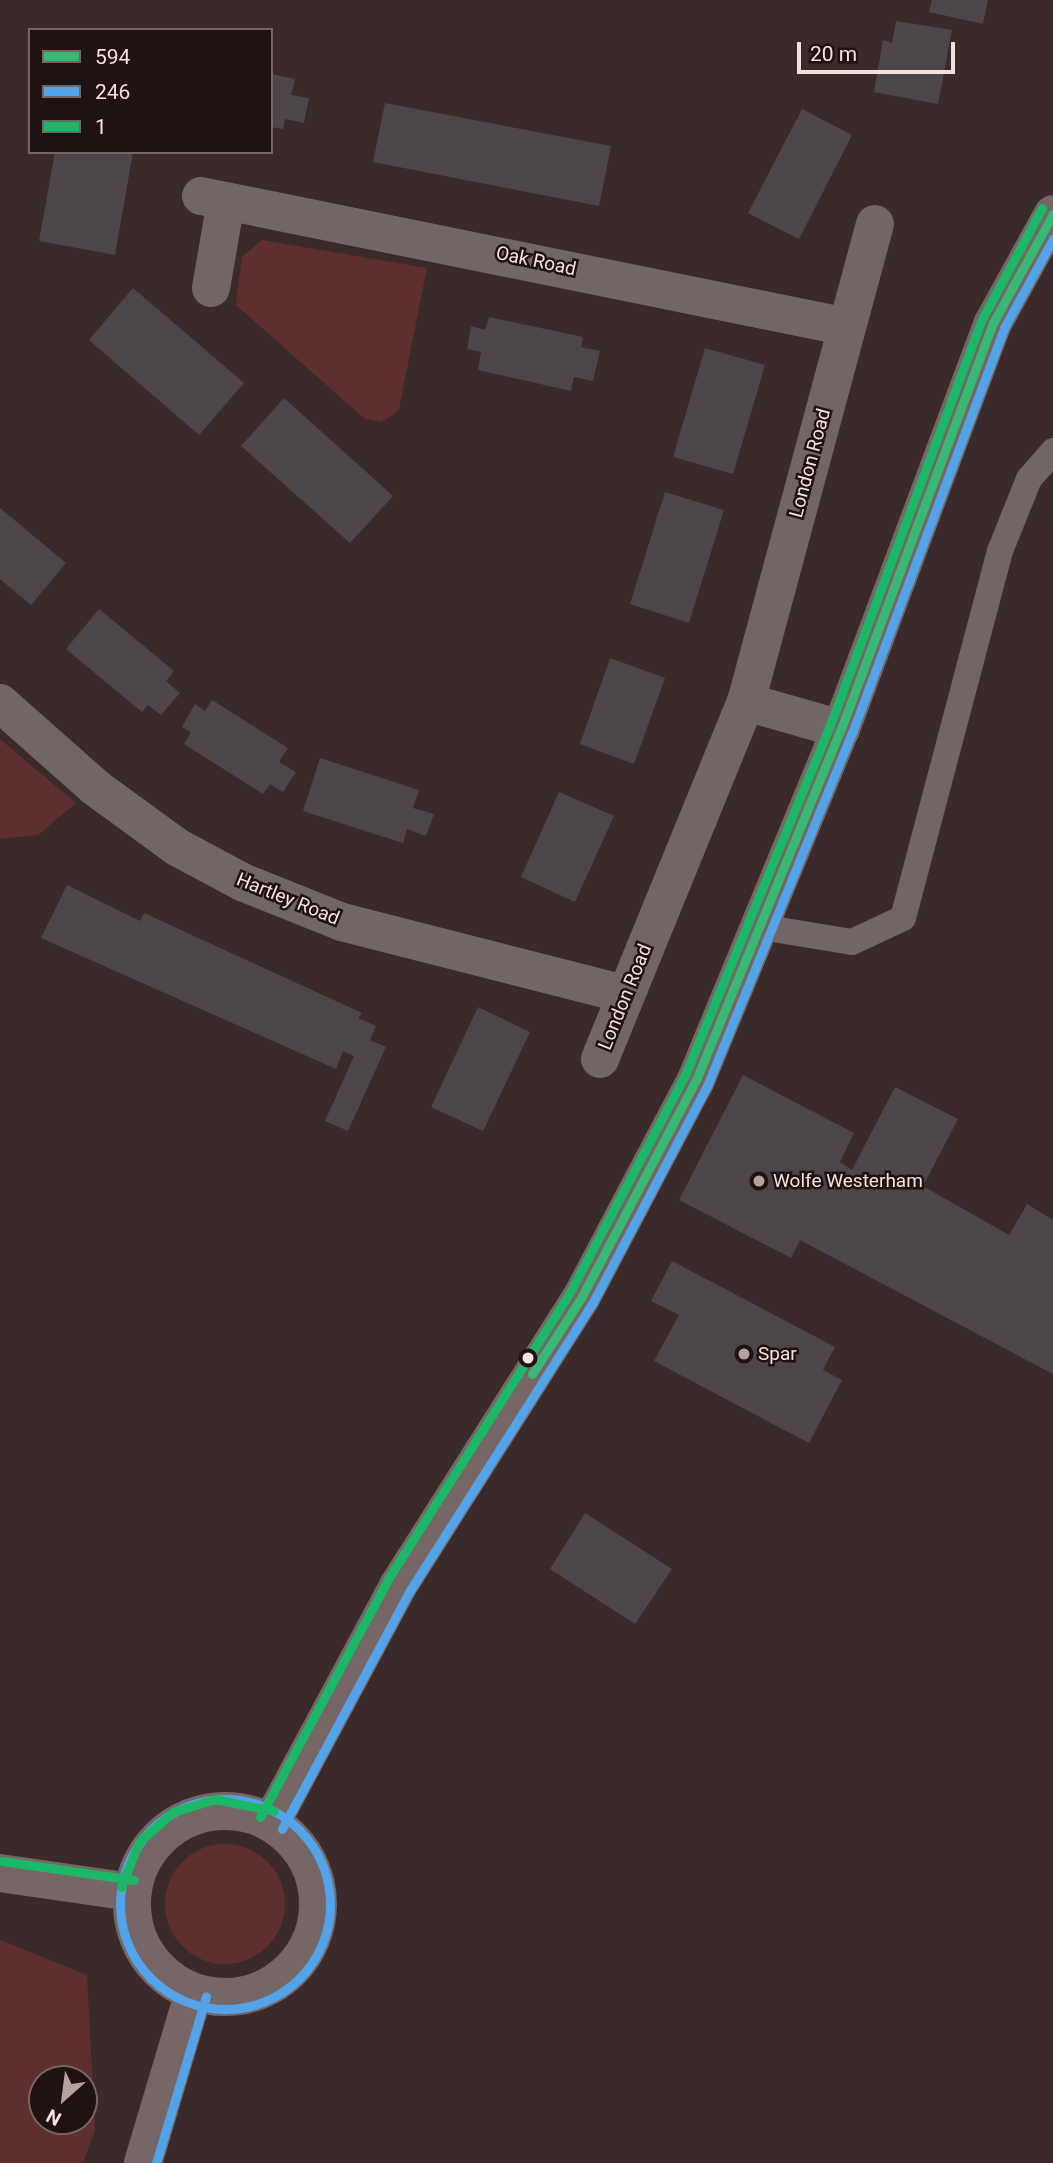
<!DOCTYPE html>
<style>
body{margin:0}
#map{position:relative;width:1053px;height:2163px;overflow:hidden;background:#3b2a2a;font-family:Roboto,sans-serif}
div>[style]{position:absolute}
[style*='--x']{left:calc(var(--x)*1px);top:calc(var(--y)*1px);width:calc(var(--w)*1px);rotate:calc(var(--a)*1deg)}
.green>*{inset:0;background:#5e2f2e}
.round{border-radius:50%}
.building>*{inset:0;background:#4c464a}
.lane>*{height:26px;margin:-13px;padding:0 13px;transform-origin:13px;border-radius:13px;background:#716665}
.street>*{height:38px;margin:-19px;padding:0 19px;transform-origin:19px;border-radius:19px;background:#716665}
.secondary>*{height:38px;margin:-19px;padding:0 19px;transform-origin:19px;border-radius:19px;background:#766666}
.primary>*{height:38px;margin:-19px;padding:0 19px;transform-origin:19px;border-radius:19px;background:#766665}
.primary>.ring{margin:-19px;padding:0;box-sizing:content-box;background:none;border:38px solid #766665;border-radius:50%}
.bus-1>*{height:9px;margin:-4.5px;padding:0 4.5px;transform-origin:4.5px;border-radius:4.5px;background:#37b873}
.bus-2>*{height:9px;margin:-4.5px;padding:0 4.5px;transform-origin:4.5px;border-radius:4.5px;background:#53a3e8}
.bus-2>.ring{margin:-4.5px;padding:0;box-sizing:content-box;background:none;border:9px solid #53a3e8;border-radius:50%}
.bus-3>*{height:9px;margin:-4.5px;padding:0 4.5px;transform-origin:4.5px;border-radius:4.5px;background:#1ab867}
.dots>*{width:19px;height:19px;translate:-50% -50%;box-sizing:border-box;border:4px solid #1f1211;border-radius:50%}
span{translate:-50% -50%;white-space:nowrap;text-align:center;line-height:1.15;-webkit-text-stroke:5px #1f1211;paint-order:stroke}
.street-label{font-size:19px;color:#f5e1df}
.poi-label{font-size:19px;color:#f5e1df}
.left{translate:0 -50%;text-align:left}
.legend{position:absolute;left:28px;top:28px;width:245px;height:126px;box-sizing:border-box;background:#1f1211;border:2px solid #756563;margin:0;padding:9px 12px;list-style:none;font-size:21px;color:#f5e1df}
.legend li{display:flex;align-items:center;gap:14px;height:35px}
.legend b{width:35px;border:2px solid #756563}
.north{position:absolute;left:28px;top:2065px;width:70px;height:70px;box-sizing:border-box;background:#1f1211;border:2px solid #756563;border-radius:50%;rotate:208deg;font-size:19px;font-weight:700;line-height:28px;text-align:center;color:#f5e1df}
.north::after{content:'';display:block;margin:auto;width:24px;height:32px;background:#b4a1a0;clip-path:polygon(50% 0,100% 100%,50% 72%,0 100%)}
.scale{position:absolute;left:797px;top:42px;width:158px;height:32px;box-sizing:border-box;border:4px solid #f5e1df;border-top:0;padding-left:9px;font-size:21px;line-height:24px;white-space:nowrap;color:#f5e1df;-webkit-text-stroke:5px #1f1211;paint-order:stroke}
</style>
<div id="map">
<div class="green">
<i style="clip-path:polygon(262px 240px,427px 268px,399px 409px,393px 415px,381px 422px,365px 419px,236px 305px,242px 257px)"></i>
<i style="clip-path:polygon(0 739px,76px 803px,38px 835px,0 839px)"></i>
<i class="round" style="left:165px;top:1844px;width:120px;height:120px"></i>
<i style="clip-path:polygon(evenodd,0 1940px,87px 1975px,95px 2130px,83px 2163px,0 2163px,0 1940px,84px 2079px,84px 2121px,42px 2121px,42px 2079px,84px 2079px)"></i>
</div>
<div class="building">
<i style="clip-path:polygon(932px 0,988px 0,983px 24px,929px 12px)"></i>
<i style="clip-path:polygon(896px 21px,952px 30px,938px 104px,874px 92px,883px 40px,892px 43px)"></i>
<i style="clip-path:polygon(271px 74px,295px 79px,291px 95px,309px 98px,304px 123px,285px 119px,283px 129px,271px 127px)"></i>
<i style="clip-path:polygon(385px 103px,611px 146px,599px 206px,373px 162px)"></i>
<i style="clip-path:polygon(802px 109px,852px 135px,799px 239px,748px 213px)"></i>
<i style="clip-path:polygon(55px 152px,133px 152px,115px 255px,39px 241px)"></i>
<i style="clip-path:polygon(133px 288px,244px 383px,199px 435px,89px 340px)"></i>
<i style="clip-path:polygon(489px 317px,583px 337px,581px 347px,600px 351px,593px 381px,574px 377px,571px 391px,478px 370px,481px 352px,467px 349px,471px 326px,485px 330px)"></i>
<i style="clip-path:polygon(705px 348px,765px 365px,733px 474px,673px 457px)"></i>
<i style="clip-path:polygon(284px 398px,393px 496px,350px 543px,241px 446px)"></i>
<i style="clip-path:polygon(665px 492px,724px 510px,689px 623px,630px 604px)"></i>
<i style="clip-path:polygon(0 508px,66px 563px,31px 605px,0 579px)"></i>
<i style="clip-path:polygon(99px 609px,174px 671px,166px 681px,180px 693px,161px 715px,148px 705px,142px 712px,66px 649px)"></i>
<i style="clip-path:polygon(610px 658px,665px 678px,634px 764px,580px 744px)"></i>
<i style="clip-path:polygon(212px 700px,288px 748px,279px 762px,296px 772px,283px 792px,270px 784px,263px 794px,184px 744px,191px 732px,182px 727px,195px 704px,205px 711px)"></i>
<i style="clip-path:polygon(320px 758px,419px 790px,413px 808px,434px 814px,426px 836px,407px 829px,403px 843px,303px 811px)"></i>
<i style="clip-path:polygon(559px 792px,614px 816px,575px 902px,521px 877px)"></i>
<i style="clip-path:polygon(67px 885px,140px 921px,144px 913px,362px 1013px,358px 1018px,376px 1026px,370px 1040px,386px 1047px,348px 1131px,325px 1121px,354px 1056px,343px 1051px,336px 1069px,41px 938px)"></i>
<i style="clip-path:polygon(478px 1007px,530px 1032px,483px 1131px,431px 1107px)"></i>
<i style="clip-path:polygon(743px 1075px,854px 1133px,840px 1162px,852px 1170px,895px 1087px,958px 1119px,923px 1186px,1009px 1235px,1027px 1204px,1053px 1220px,1053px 1374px,800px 1240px,791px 1258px,679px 1200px)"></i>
<i style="clip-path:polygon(672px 1261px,835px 1347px,823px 1370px,842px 1380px,809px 1443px,654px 1361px,679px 1315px,651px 1301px)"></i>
<i style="clip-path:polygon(585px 1513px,672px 1569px,635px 1624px,550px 1569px)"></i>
</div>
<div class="lane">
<i style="--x:761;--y:927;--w:92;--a:9.4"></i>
<i style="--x:852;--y:942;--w:56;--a:-25.2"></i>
<i style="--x:903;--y:918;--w:380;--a:-75.2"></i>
<i style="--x:1000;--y:551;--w:78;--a:-68.1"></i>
<i style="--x:1029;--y:479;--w:37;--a:-49"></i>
</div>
<div class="street">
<i style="--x:201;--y:196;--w:659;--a:11.46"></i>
<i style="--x:211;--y:288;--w:88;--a:-80.2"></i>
<i style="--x:746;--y:702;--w:99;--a:15.9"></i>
<i style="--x:0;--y:703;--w:128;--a:41.5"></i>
<i style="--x:96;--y:788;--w:100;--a:36.1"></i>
<i style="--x:177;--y:847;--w:74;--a:28.3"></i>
<i style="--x:242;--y:882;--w:108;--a:21.8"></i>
<i style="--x:342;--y:922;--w:292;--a:14.3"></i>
<i style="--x:600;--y:1059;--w:386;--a:-67.8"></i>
<i style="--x:746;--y:702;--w:495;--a:-74.9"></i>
</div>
<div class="secondary">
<i style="--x:271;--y:1823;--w:269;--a:-61.8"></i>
<i style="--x:398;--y:1586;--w:341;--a:-57.6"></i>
<i style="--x:581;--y:1298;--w:246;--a:-62.2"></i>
<i style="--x:696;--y:1080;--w:380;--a:-67.6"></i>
<i style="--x:841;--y:729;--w:434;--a:-69.5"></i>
<i style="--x:993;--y:323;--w:124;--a:-61.2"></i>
</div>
<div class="primary">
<i class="ring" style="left:132px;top:1811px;width:148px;height:148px"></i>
<i style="--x:0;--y:1873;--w:133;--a:8.2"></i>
<i style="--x:143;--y:2163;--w:178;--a:-73.4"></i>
</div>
<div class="bus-1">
<i style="--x:532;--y:1374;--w:90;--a:-57.2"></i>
<i style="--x:581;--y:1298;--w:246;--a:-62.2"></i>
<i style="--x:696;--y:1080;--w:380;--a:-67.6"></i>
<i style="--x:841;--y:729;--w:434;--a:-69.5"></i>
<i style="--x:993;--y:323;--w:124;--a:-61.2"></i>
</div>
<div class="bus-2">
<i class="ring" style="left:120px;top:1799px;width:201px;height:201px"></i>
<i style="--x:282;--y:1829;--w:269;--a:-61.8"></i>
<i style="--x:409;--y:1592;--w:341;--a:-57.6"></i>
<i style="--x:592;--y:1304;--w:246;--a:-62.2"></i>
<i style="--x:707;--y:1086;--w:382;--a:-67.7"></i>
<i style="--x:852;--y:733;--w:433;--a:-69.4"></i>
<i style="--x:1004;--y:328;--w:102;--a:-61.2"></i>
<i style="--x:156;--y:2163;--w:174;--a:-73.3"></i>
</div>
<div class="bus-3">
<i style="--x:260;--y:1817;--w:270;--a:-61.7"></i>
<i style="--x:388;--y:1579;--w:340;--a:-57.6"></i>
<i style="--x:570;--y:1292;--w:246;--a:-62.1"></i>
<i style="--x:685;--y:1075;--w:379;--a:-67.5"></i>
<i style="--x:830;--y:725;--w:434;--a:-69.5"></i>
<i style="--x:982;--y:319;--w:126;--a:-61.6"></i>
<i style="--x:2;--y:1861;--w:133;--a:8.2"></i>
<i style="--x:121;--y:1887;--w:48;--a:-68.2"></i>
<i style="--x:139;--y:1842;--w:45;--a:-41.4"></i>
<i style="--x:173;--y:1812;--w:44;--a:-17.2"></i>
<i style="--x:215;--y:1799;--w:60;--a:11.5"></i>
</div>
<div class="dots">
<i style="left:759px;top:1181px;background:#b4a1a0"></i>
<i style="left:744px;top:1354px;background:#b4a1a0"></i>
<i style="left:528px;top:1358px;background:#f5e1df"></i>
</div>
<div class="street-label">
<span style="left:536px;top:261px;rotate:12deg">Oak Road</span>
<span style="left:810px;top:463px;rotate:-75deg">London Road</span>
<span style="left:288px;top:899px;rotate:22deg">Hartley Road</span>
<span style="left:625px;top:997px;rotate:-68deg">London Road</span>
</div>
<div class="poi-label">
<span class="left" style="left:773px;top:1181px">Wolfe Westerham</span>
<span class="left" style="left:758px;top:1354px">Spar</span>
</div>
<ul class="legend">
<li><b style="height:9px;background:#37b873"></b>594</li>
<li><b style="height:9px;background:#53a3e8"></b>246</li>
<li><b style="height:9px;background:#1ab867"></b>1</li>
</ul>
<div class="north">N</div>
<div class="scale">20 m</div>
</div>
